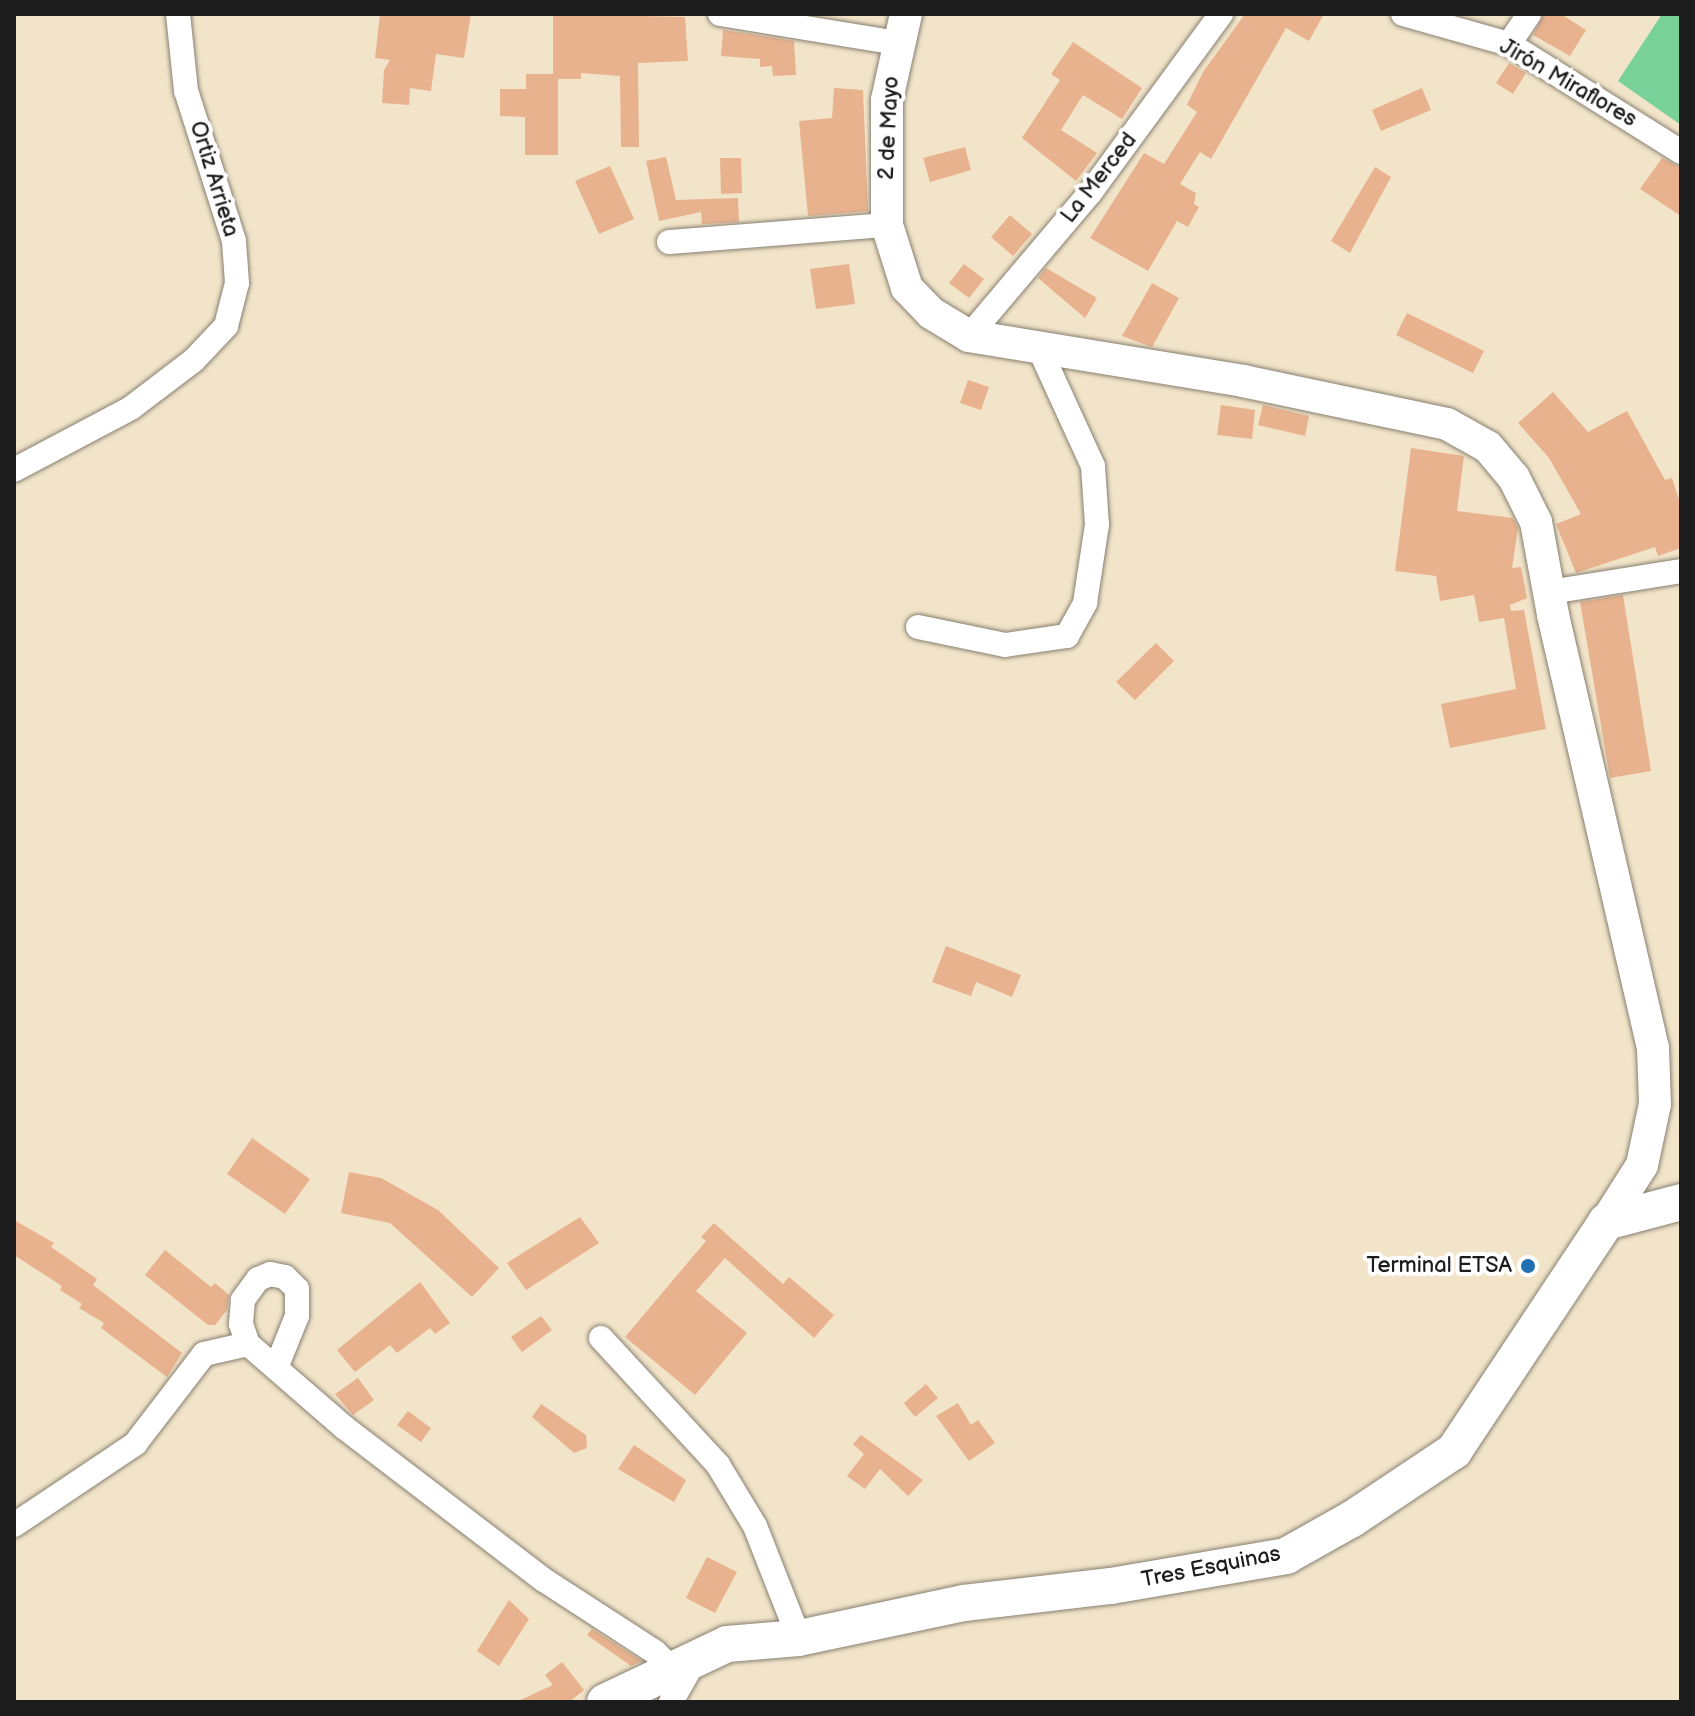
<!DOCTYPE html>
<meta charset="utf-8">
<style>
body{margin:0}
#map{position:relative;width:1695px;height:1716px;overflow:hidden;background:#f2e4c9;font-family:"Balsamiq Sans",sans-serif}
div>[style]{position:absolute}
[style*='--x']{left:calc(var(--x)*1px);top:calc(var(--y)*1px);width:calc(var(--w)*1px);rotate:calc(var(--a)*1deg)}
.green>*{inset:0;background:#77d198}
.building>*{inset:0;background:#e8b28f}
.roads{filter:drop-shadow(0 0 2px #878072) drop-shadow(0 0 2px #878072)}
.minor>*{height:24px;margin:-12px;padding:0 12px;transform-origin:12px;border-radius:12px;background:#fff}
.major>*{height:32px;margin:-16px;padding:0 16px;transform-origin:16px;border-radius:16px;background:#fff}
.highway>*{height:36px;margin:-18px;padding:0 18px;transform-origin:18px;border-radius:18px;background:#fff}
.dots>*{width:22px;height:22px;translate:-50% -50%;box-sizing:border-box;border:4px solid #fff;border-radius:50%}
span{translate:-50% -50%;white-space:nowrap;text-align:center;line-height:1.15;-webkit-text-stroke:8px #fff;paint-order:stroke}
.street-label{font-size:22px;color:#1c1c1c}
.poi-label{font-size:22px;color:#1c1c1c}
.right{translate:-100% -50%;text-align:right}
.frame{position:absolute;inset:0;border:16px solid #1c1c1c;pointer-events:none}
</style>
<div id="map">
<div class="green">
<i style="clip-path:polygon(1662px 14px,1681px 14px,1681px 125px,1618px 81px)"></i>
</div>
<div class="building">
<i style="clip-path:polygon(380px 14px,471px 14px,464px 58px,436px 54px,431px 91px,410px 88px,409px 105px,382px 103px,384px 70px,390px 60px,375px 58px)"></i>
<i style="clip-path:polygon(553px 14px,685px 17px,688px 61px,638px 63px,639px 147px,621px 147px,620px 76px,581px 73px,581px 79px,558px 79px,558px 155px,525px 155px,525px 117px,500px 116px,500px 89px,526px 89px,526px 74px,553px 74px)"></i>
<i style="clip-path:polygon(1245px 14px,1324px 14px,1309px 41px,1286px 28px,1211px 159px,1200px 152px,1180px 184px,1196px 193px,1194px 204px,1199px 207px,1188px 227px,1177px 221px,1148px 271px,1090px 238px,1144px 153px,1164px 164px,1197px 112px,1187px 105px,1203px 72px)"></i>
<i style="clip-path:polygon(1544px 14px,1561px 14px,1586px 30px,1570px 56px,1533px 35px)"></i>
<i style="clip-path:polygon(723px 30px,794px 41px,796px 75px,773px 76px,772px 66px,760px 67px,760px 59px,721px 56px)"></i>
<i style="clip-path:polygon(1073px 42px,1142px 88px,1122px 119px,1083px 95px,1061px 130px,1097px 153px,1076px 181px,1022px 138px,1060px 80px,1051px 74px)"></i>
<i style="clip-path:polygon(1509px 63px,1526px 73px,1513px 94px,1496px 83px)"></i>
<i style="clip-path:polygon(834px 88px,863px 90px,868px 211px,808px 216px,799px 121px,832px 118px)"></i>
<i style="clip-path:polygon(1422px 88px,1431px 110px,1381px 131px,1372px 110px)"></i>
<i style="clip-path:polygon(965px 147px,971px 170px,930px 182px,923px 158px)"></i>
<i style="clip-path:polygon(666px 157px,676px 200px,738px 198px,739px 222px,702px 224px,701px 212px,659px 221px,646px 161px)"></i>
<i style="clip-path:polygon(720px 158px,741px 158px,742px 193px,721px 194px)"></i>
<i style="clip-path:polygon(1662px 158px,1681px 168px,1681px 216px,1640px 189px)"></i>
<i style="clip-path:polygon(610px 166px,634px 219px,599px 234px,575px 181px)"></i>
<i style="clip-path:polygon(1375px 167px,1391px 177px,1350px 253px,1331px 241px)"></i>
<i style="clip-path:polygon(1010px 215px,1032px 234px,1013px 256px,991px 237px)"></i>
<i style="clip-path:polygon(849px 264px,855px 304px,816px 309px,810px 269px)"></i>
<i style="clip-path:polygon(964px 264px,984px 279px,969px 298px,949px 283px)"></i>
<i style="clip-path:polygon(1046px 268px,1097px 298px,1085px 318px,1038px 278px)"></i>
<i style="clip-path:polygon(1152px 283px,1179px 298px,1152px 347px,1122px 336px)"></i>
<i style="clip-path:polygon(1407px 313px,1484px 351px,1473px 373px,1396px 335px)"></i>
<i style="clip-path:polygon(968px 380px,989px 387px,981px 410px,960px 403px)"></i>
<i style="clip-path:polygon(1553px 392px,1588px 432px,1627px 411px,1665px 480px,1672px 478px,1681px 506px,1681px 548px,1658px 556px,1655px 547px,1576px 573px,1556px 524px,1581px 514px,1549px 458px,1518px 423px)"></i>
<i style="clip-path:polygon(1221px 405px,1255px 410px,1252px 439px,1217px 435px)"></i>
<i style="clip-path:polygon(1263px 405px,1309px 416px,1305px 436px,1258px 425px)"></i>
<i style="clip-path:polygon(1411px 448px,1464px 456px,1457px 511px,1513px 518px,1518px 528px,1512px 568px,1521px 567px,1527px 598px,1510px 605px,1511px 611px,1524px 610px,1546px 729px,1450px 748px,1441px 704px,1516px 689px,1504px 618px,1479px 622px,1474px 595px,1440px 601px,1436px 576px,1395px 571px)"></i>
<i style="clip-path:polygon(1623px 595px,1651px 771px,1610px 778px,1580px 602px)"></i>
<i style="clip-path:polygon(1156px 643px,1174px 661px,1135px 700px,1116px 682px)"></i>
<i style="clip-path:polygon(946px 946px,1021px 975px,1012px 997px,976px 982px,971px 996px,932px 982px)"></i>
<i style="clip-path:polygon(252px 1138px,310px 1179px,285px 1214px,227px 1174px)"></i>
<i style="clip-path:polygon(349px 1172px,381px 1178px,438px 1210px,499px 1268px,472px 1297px,390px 1223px,341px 1213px)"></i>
<i style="clip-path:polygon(580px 1217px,599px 1243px,526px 1290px,507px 1263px)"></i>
<i style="clip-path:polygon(14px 1220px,54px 1243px,51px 1247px,97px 1279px,93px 1285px,182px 1353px,167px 1377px,101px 1328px,104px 1323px,79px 1308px,82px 1304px,60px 1290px,62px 1286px,14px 1255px)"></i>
<i style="clip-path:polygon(714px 1223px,783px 1284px,789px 1277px,834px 1315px,814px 1338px,725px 1258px,696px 1291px,747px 1333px,695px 1395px,625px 1337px,706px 1241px,701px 1237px)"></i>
<i style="clip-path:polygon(165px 1250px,211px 1287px,215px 1283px,229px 1295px,227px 1310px,215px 1325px,208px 1325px,145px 1275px)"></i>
<i style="clip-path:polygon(420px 1282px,450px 1323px,435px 1334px,430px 1328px,397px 1353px,390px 1345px,355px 1372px,337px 1350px)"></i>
<i style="clip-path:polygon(541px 1316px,552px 1330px,522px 1352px,511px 1337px)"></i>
<i style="clip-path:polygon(358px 1378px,374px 1400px,353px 1415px,335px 1394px)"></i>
<i style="clip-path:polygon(926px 1384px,938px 1398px,915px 1417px,904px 1403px)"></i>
<i style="clip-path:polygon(958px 1403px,971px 1425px,978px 1420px,995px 1443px,969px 1461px,936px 1416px)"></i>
<i style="clip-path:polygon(541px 1404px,586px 1435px,587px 1448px,574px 1453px,532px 1417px)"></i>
<i style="clip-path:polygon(408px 1411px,431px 1428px,421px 1442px,397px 1425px)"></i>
<i style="clip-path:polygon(861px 1435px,923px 1480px,908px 1496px,880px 1469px,865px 1489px,847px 1476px,864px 1454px,853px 1444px)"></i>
<i style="clip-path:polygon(634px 1445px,686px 1480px,674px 1502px,618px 1469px)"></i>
<i style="clip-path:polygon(707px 1557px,737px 1572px,715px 1613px,686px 1598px)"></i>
<i style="clip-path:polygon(509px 1600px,529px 1619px,499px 1666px,477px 1651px)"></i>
<i style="clip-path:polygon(592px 1629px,642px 1661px,631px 1666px,587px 1635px)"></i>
<i style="clip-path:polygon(562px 1662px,584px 1690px,569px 1702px,516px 1702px,553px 1685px,545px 1675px)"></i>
</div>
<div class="roads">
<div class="minor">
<i style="--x:720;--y:14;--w:179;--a:9.3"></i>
<i style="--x:1403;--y:14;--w:110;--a:15.8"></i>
<i style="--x:1509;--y:44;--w:203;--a:32.1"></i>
<i style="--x:1509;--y:44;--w:36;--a:-56"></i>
<i style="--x:669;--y:242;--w:219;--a:-4.5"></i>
<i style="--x:969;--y:336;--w:187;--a:-49.8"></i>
<i style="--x:1090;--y:193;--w:222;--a:-53.8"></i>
<i style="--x:14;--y:470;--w:132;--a:-27.9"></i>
<i style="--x:131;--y:408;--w:79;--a:-37.3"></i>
<i style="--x:194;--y:360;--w:47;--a:-46.7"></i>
<i style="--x:226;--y:326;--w:44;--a:-75.7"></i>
<i style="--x:237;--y:283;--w:42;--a:-94.1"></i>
<i style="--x:234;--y:241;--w:157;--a:-107.7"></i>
<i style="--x:186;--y:91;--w:77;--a:-95.9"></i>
<i style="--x:1550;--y:592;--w:133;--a:-9.1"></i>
<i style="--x:918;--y:627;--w:89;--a:11.7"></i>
<i style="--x:1005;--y:645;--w:63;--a:-8.3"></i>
<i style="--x:1067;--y:636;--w:38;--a:-61"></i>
<i style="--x:1085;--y:603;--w:79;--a:-81.3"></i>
<i style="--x:1097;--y:525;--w:59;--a:-93.9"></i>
<i style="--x:1093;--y:466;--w:130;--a:-114.6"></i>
<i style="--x:601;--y:1338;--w:173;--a:47.3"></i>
<i style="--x:718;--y:1465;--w:71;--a:58.8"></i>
<i style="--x:755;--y:1526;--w:120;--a:68.6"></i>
<i style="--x:276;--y:1368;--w:56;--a:-68"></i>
<i style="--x:297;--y:1316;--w:27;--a:-90"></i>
<i style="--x:297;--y:1289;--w:17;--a:-135"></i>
<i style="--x:285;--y:1277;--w:15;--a:-169"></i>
<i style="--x:270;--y:1274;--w:13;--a:157"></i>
<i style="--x:258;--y:1279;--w:26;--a:126"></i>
<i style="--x:243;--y:1300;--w:24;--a:95"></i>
<i style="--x:241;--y:1324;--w:21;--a:71"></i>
<i style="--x:248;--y:1344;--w:128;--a:40.9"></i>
<i style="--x:345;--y:1428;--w:250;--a:37.4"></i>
<i style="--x:544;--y:1580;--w:132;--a:33"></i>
<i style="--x:655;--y:1652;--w:27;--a:45"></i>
<i style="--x:14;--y:1525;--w:146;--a:-33.8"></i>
<i style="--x:135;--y:1444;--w:113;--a:-52.5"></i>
<i style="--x:204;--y:1354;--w:45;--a:-12.8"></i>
<i style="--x:671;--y:1702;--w:48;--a:-60.3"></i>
</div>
<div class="major">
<i style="--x:906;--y:14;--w:88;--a:102.5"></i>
<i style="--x:887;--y:100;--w:125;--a:90"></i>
<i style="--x:887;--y:225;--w:66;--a:72.4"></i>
<i style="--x:907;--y:288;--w:35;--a:46"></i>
<i style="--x:931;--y:313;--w:44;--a:31.2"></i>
<i style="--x:969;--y:336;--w:278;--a:9.3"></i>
<i style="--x:1243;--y:381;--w:208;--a:11.9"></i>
<i style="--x:1447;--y:424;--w:47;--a:29.3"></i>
<i style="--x:1488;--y:447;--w:40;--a:50"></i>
<i style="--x:1514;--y:478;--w:49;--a:63.4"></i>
<i style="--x:1536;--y:522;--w:95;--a:79.6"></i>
<i style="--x:1553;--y:615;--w:444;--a:77"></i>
<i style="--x:1653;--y:1048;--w:56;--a:88"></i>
<i style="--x:1655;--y:1104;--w:62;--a:102"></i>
<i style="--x:1642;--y:1165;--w:67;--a:122.3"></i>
</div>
<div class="highway">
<i style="--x:605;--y:1702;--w:135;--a:-25.4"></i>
<i style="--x:727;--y:1644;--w:72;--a:-4.8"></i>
<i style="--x:799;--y:1638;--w:169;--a:-12"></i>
<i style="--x:964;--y:1603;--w:148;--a:-6.6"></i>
<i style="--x:1111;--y:1586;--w:178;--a:-9.7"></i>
<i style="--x:1286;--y:1556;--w:76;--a:-29.3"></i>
<i style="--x:1352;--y:1519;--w:123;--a:-33.7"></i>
<i style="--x:1454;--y:1451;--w:275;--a:-56.4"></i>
<i style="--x:1606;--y:1222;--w:78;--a:-14.9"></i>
</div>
</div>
<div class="dots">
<i style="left:1528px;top:1266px;background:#1f6fb2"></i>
</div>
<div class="street-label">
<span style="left:1568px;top:83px;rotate:30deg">Jirón Miraflores</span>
<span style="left:889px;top:128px;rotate:-87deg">2 de Mayo</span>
<span style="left:1099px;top:178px;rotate:-52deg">La Merced</span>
<span style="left:214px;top:179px;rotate:73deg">Ortiz Arrieta</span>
<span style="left:1211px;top:1567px;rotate:-11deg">Tres Esquinas</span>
</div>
<div class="poi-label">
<span class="right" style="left:1512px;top:1266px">Terminal ETSA</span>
</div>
<div class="frame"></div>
</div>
